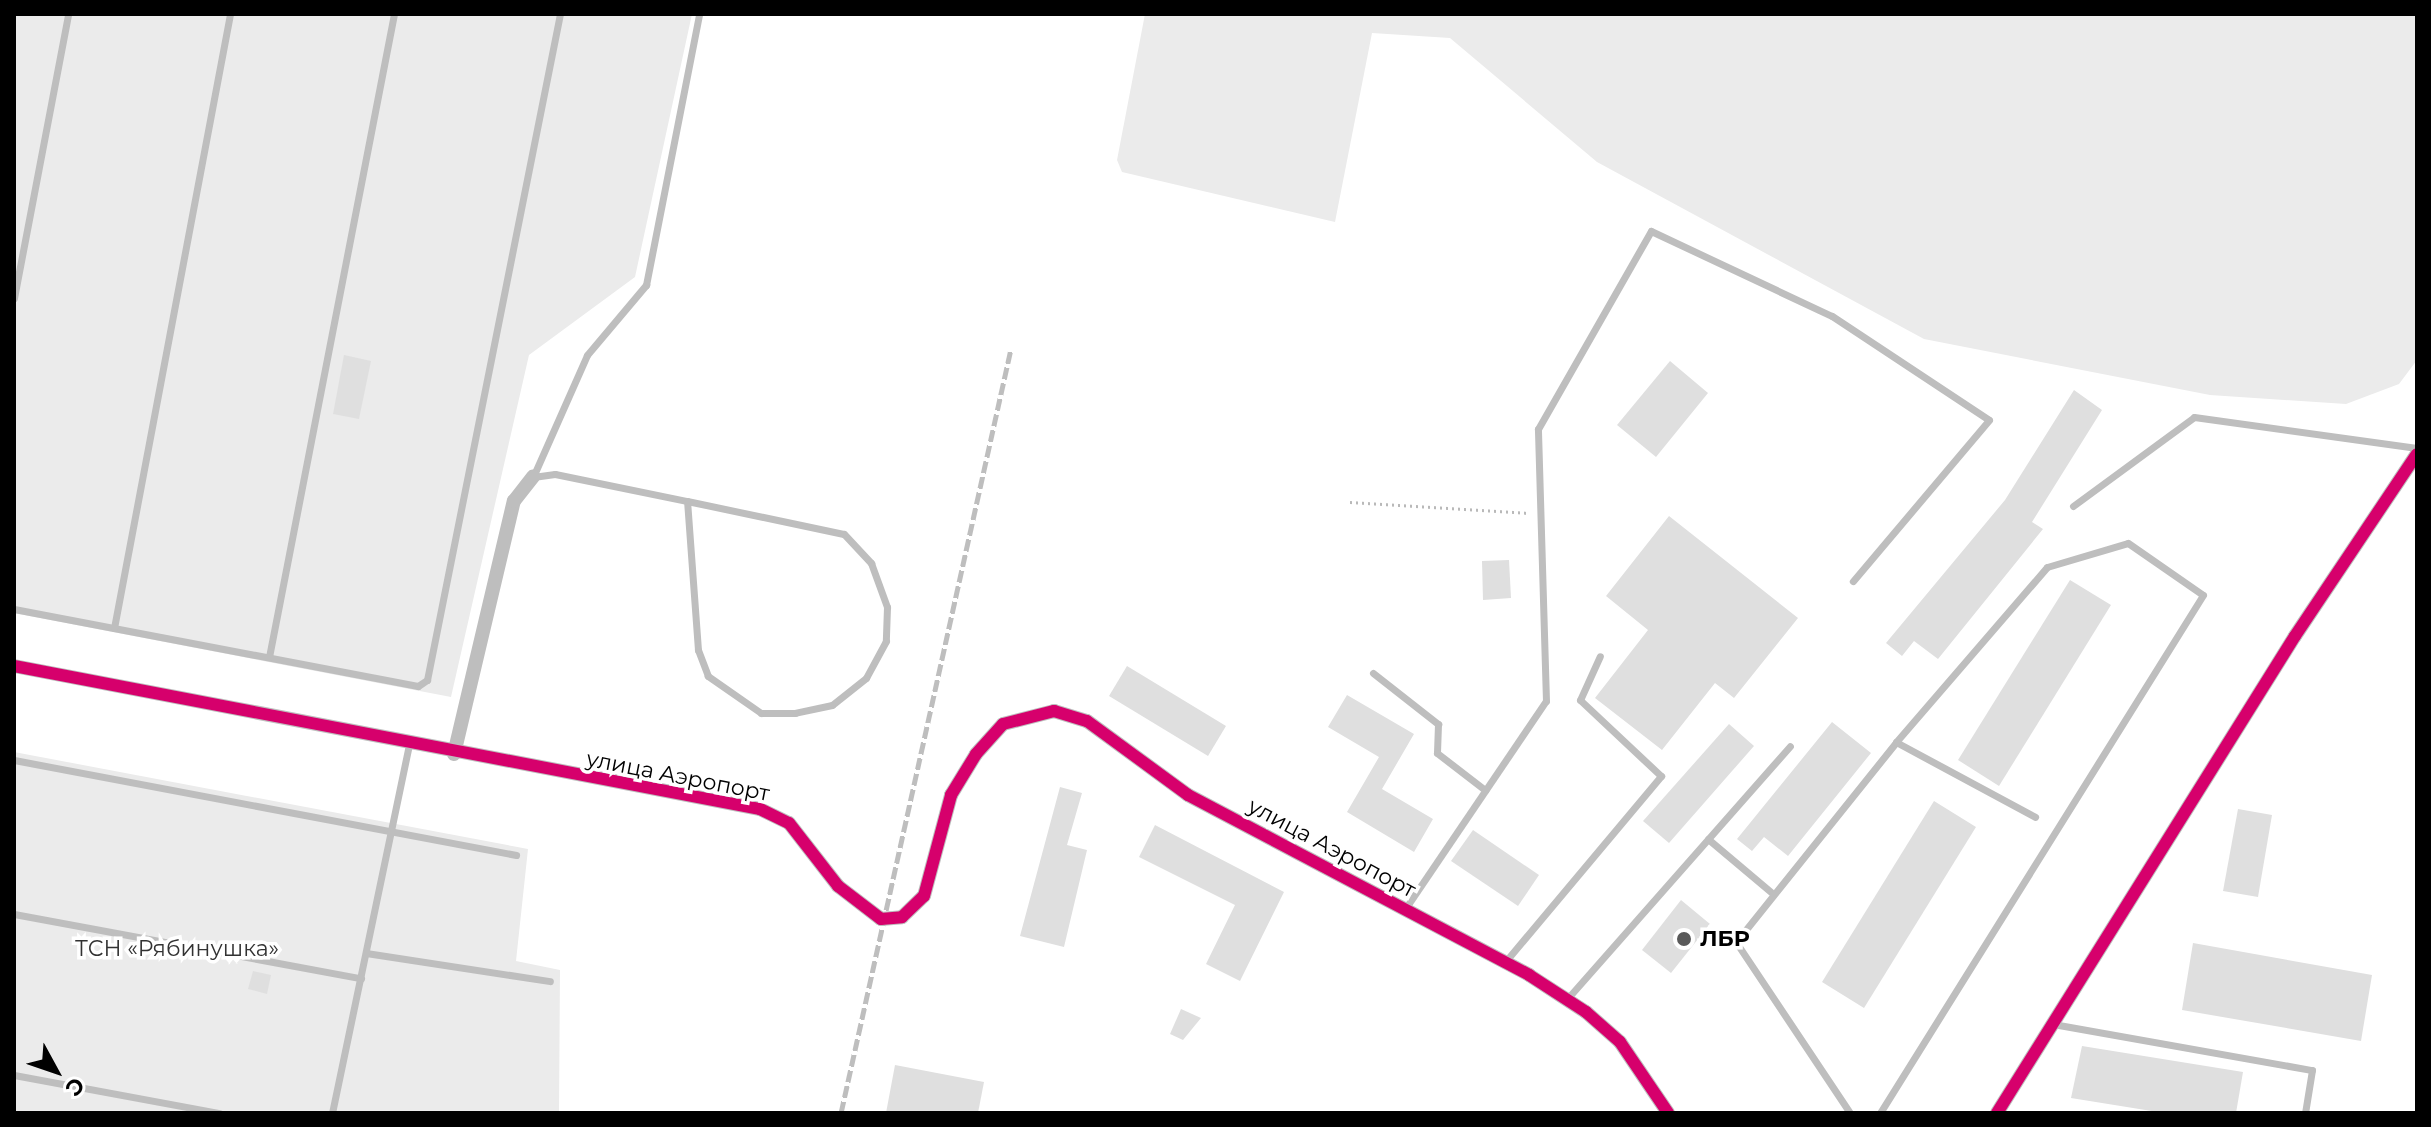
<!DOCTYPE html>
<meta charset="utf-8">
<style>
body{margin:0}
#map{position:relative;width:2431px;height:1127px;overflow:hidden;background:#fff;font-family:Montserrat,sans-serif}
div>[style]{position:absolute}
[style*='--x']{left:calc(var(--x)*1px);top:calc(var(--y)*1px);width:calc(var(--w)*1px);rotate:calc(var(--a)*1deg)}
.green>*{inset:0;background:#ebebeb}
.building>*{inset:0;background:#dfdfdf}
.path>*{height:3px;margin-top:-1.5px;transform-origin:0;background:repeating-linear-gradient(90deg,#b9b9b9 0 2px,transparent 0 6px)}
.lane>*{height:7px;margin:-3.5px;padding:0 3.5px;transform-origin:3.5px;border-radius:3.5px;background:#bebebe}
.street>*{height:14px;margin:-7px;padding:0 7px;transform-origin:7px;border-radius:7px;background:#bebebe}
.rail>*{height:5px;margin-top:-2.5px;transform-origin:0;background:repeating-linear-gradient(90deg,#bebebe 0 12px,transparent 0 16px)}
.cycleway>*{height:12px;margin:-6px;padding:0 6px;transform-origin:6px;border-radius:6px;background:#d6006c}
.dots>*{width:22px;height:22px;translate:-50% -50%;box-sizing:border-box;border:4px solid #fff;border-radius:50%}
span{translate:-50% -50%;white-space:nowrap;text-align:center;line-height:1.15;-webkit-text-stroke:7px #fff;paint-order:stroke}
.street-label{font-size:22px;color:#000}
.poi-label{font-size:22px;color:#000;font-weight:700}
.left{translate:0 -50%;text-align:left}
.park-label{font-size:22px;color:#323232}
.frame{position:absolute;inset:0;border:16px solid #000;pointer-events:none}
.north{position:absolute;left:16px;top:1031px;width:80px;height:80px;-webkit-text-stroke:6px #fff;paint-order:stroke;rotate:130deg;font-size:22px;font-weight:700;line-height:32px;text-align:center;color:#000}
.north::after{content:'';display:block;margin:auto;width:28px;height:36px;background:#000;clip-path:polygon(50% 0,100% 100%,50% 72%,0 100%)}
</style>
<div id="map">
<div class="green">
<i style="clip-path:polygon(14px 14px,692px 14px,635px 277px,529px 355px,451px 697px,14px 613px)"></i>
<i style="clip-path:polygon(1145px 14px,2417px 14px,2417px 360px,2399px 384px,2346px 404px,2210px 395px,1924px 339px,1597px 162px,1450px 38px,1372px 33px,1335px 222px,1122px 172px,1117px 160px)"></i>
<i style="clip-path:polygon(14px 752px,528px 849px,516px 961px,560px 970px,559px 1113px,14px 1113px)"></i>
</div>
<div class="building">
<i style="clip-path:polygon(344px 355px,371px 361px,359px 419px,333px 414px)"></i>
<i style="clip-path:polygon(1670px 361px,1708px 393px,1656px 457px,1617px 425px)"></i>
<i style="clip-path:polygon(2074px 390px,2102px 410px,2032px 522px,2043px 529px,1938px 659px,1914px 641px,1902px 656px,1886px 643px,2005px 500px)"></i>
<i style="clip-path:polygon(1669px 516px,1798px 618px,1734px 698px,1715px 683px,1662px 750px,1595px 698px,1648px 630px,1606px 596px)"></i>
<i style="clip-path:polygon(1509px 560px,1511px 598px,1483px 600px,1482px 561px)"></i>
<i style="clip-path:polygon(2070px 580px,2111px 605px,1999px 786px,1958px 760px)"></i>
<i style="clip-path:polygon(1127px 666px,1226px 726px,1208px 756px,1109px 696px)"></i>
<i style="clip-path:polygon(1347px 695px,1414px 734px,1382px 789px,1433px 819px,1414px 852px,1347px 812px,1379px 757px,1328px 727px)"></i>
<i style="clip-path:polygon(1832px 722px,1871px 753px,1788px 856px,1764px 837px,1752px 851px,1737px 839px)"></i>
<i style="clip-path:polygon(1729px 724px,1754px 746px,1669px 843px,1643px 821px)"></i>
<i style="clip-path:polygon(1060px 787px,1082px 793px,1067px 845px,1087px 850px,1064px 947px,1020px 936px)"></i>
<i style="clip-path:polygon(1934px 801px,1976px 827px,1864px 1008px,1822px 982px)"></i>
<i style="clip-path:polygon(2238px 809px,2272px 815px,2258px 897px,2223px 891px)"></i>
<i style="clip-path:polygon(1155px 825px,1284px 892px,1240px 981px,1206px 964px,1235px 905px,1139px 857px)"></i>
<i style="clip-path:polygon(1473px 830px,1539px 875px,1518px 906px,1451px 861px)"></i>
<i style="clip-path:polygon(1681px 900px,1710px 924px,1671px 973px,1642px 950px)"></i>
<i style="clip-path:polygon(2193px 943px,2372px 975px,2361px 1041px,2182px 1010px)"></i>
<i style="clip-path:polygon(253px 971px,271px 975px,267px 994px,248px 989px)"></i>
<i style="clip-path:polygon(1181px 1009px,1201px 1018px,1183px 1040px,1170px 1034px)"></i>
<i style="clip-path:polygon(2082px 1046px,2243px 1072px,2236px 1113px,2164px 1113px,2071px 1098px)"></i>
<i style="clip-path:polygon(895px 1065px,984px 1082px,978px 1113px,886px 1113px)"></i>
</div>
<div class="path">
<i style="--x:1350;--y:502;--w:179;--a:3.5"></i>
</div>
<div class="lane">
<i style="--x:14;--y:298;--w:289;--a:-79.2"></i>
<i style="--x:533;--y:477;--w:22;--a:-8"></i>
<i style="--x:555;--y:474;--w:135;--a:11.6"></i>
<i style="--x:687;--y:501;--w:160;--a:11.9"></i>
<i style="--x:844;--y:534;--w:40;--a:47"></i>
<i style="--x:871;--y:563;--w:47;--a:70"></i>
<i style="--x:887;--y:607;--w:34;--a:92"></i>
<i style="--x:886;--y:641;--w:42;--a:118.4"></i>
<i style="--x:866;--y:678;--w:43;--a:141.5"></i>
<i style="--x:832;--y:705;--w:38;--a:168"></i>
<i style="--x:795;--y:713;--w:34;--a:180"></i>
<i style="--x:761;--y:713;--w:65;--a:-145.1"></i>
<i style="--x:708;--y:676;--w:28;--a:-111"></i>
<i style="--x:698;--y:650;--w:149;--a:-94.2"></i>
<i style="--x:533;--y:477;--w:133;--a:-66.1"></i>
<i style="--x:587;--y:355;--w:92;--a:-49.9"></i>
<i style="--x:646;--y:285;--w:276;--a:-78.9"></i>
<i style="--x:2073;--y:506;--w:150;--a:-36.3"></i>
<i style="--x:2194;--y:417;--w:225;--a:7.9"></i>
<i style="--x:14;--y:609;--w:411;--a:10.8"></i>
<i style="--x:418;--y:686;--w:11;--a:-34"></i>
<i style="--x:427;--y:680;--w:679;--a:-78.71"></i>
<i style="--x:114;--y:628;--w:625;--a:-79.3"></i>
<i style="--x:269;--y:657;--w:655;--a:-79"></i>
<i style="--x:1373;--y:673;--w:83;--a:38.1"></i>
<i style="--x:1438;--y:724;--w:29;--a:92"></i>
<i style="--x:1437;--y:753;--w:61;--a:37.6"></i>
<i style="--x:1896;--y:742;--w:158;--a:28.3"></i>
<i style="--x:14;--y:760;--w:511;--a:10.72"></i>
<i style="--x:1708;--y:839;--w:82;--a:40.1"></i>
<i style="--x:1405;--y:909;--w:251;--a:-55.9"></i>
<i style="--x:1546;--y:701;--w:272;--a:-91.7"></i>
<i style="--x:1538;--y:429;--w:228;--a:-60.3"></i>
<i style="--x:1651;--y:231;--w:200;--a:25.2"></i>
<i style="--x:1832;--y:316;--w:188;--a:33.5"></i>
<i style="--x:1989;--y:420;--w:211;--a:130.2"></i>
<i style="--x:14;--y:914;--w:353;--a:10.5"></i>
<i style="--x:366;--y:953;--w:186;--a:8.7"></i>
<i style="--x:1505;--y:962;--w:243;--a:-50"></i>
<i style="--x:1661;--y:776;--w:111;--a:-136.8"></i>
<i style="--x:1580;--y:700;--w:48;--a:-65.6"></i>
<i style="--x:1567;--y:999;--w:337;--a:-48.6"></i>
<i style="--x:2053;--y:1024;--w:263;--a:10.1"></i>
<i style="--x:2312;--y:1070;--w:44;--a:99.2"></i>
<i style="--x:14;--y:1075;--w:209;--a:10.5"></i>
<i style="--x:332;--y:1113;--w:376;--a:-78.2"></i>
<i style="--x:1850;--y:1113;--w:206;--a:-123.7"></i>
<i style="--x:1736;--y:942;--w:256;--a:-51.3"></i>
<i style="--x:1896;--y:742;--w:231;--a:-49.2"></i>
<i style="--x:2047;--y:567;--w:84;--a:-16.5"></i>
<i style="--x:2128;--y:543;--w:91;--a:34.7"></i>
<i style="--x:2203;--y:595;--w:610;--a:121.95"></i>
</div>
<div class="street">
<i style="--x:14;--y:666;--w:760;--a:10.85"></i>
<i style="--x:760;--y:809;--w:32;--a:26"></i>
<i style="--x:789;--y:823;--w:80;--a:52.1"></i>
<i style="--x:838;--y:886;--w:54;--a:37.5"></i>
<i style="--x:881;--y:919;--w:21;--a:-5"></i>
<i style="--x:902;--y:917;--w:30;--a:-44"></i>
<i style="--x:924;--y:896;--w:105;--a:-75"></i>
<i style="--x:951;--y:795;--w:48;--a:-58.6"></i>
<i style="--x:976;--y:754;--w:40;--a:-48"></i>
<i style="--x:1003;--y:724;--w:53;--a:-14.3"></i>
<i style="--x:1054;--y:711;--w:34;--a:17"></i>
<i style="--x:1087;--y:721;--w:125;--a:36.2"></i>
<i style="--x:1188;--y:795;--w:386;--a:27.8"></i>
<i style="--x:1529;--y:975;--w:68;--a:33"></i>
<i style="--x:1586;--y:1012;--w:45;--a:41.4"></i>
<i style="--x:1620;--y:1042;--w:86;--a:55.9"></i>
<i style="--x:454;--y:754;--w:260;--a:-76.7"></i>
<i style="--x:514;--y:501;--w:31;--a:-52"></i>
<i style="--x:1997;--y:1113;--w:562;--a:-58.01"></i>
<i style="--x:2295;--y:636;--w:219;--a:-56.2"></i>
</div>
<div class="rail">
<i style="--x:841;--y:1113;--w:783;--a:-77.46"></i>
</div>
<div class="cycleway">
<i style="--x:14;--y:666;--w:760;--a:10.85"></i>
<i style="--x:760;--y:809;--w:32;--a:26"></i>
<i style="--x:789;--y:823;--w:80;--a:52.1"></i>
<i style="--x:838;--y:886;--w:54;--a:37.5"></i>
<i style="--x:881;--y:919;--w:21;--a:-5"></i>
<i style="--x:902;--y:917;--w:30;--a:-44"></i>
<i style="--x:924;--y:896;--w:105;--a:-75"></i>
<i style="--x:951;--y:795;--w:48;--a:-58.6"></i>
<i style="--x:976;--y:754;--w:40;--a:-48"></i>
<i style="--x:1003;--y:724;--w:53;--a:-14.3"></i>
<i style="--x:1054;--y:711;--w:34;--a:17"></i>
<i style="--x:1087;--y:721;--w:125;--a:36.2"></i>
<i style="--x:1188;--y:795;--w:386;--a:27.8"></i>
<i style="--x:1529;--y:975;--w:68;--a:33"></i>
<i style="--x:1586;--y:1012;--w:45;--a:41.4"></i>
<i style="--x:1620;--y:1042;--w:86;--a:55.9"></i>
<i style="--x:1997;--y:1113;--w:562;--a:-58.01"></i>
<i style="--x:2295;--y:636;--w:219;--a:-56.2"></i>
</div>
<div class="dots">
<i style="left:1684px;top:939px;background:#595959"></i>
</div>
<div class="street-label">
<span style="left:678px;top:776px;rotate:11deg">улица Аэропорт</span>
<span style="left:1332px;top:848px;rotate:28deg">улица Аэропорт</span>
</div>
<div class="poi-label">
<span class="left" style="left:1700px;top:939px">ЛБР</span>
</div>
<div class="park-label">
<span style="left:177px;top:949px">ТСН «Рябинушка»</span>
</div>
<div class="frame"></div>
<div class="north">С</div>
</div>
